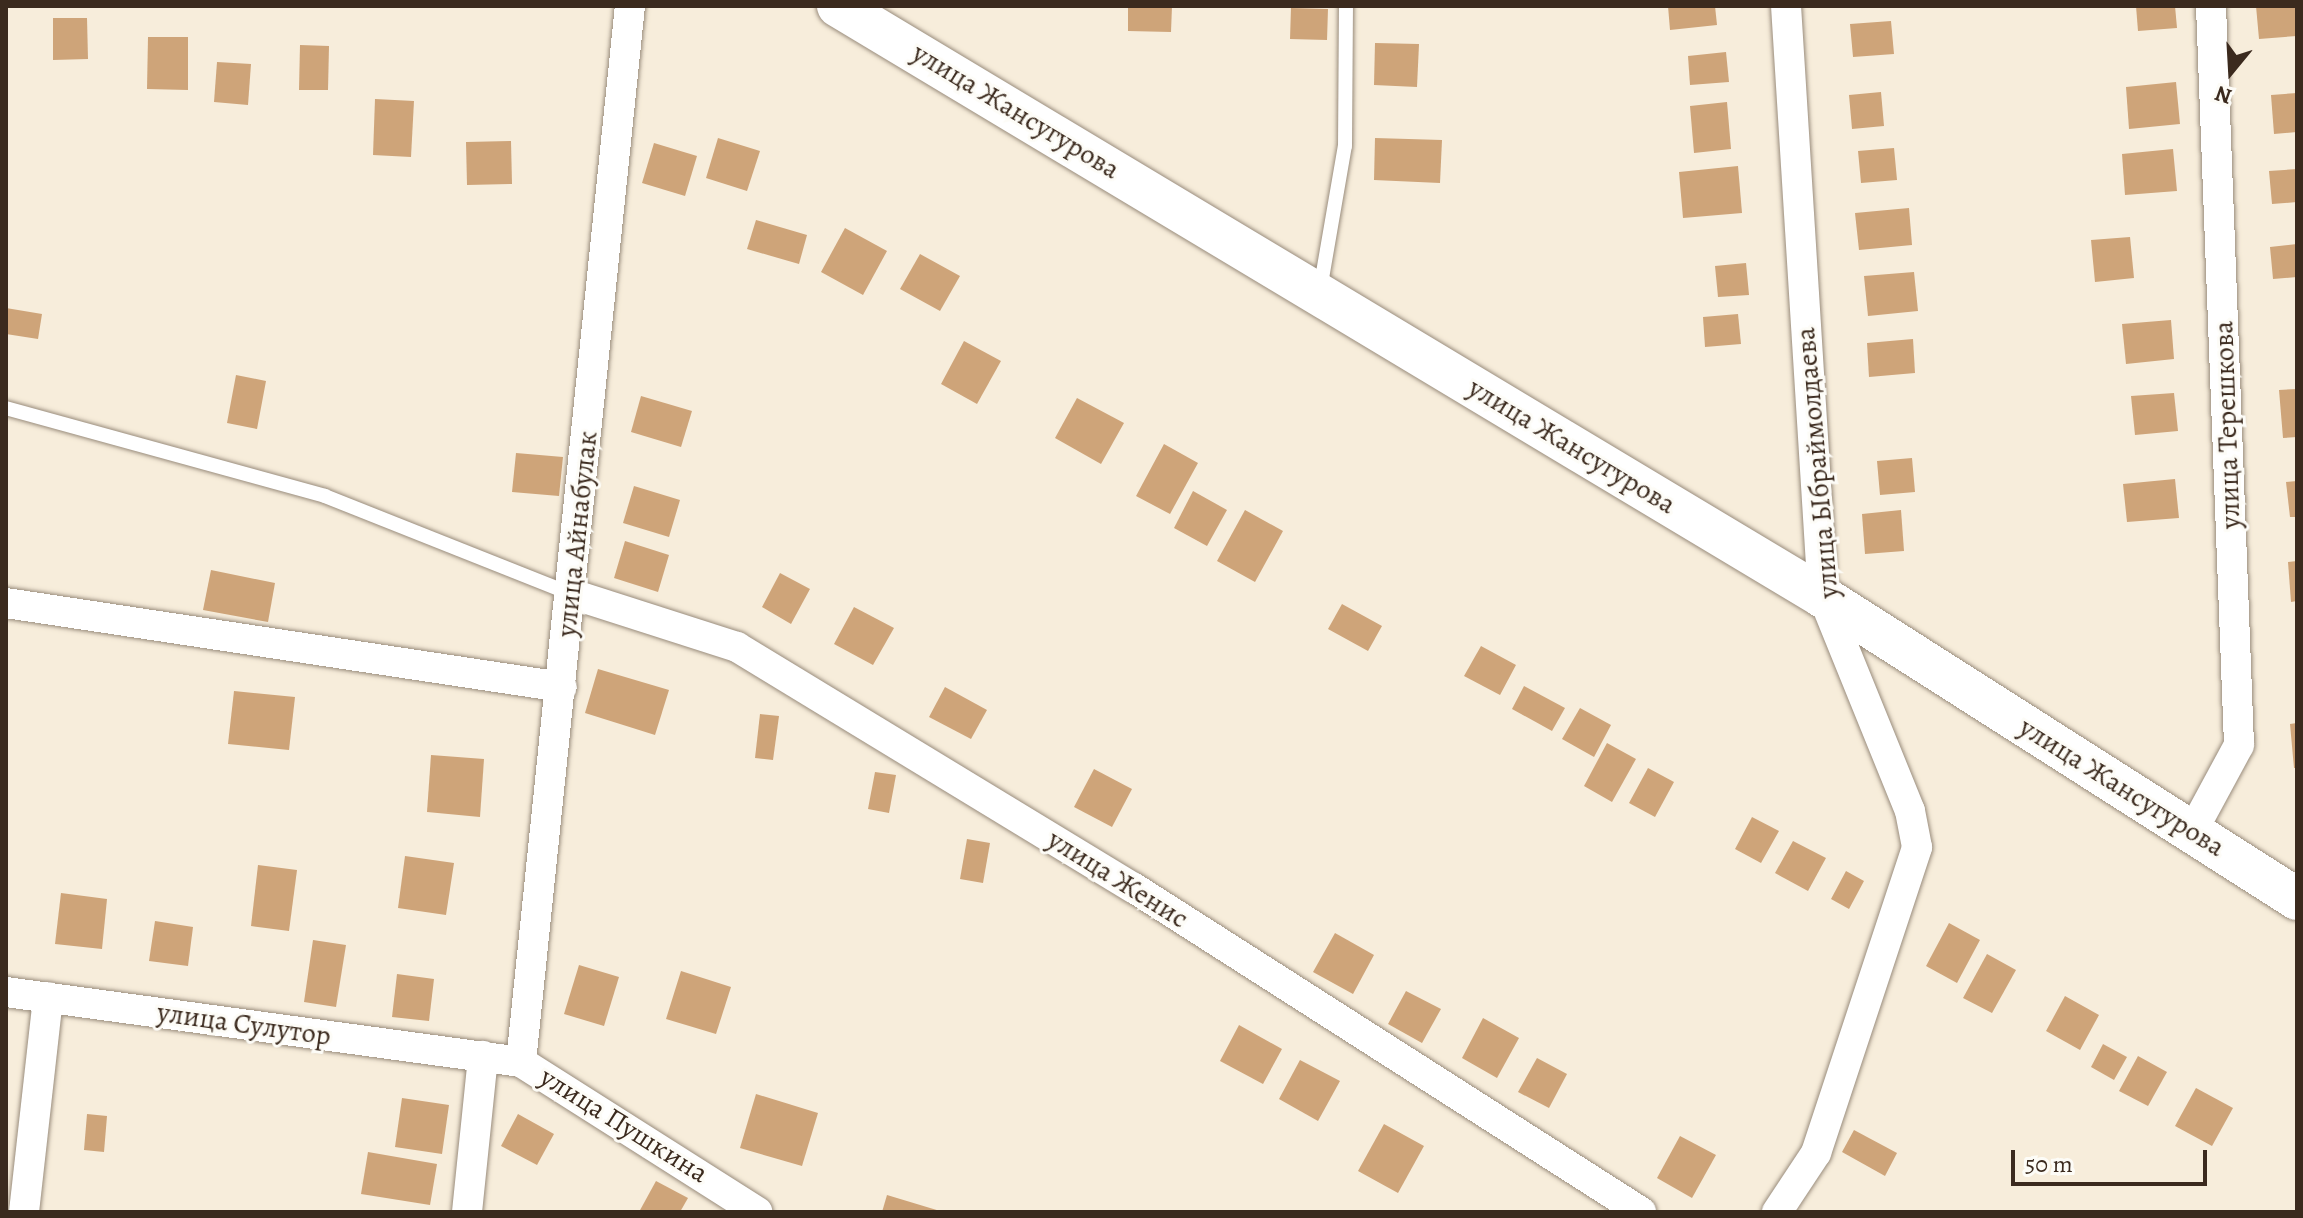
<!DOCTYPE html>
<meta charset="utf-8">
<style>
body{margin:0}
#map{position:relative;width:2303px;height:1218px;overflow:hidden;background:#f7eddb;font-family:Alegreya,serif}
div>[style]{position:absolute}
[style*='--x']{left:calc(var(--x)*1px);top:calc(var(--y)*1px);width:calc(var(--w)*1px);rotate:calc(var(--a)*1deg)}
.building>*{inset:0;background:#cea479}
.roads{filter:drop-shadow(0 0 2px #998c7c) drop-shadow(0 0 2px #998c7c)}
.lane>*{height:14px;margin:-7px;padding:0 7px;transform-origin:7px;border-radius:7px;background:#fff}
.street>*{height:30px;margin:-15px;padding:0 15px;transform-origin:15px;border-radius:15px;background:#fff}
.secondary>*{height:42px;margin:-21px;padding:0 21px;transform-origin:21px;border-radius:21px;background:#fff}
span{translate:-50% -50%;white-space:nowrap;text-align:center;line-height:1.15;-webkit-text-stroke:6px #fdfcf7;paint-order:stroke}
.street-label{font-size:28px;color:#3b2a1e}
.frame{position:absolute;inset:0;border:8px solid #3b2a1e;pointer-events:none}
.north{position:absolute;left:2191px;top:32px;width:80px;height:80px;-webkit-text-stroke:6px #fdfcf7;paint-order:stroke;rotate:198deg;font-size:22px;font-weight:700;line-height:32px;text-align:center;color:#3b2a1e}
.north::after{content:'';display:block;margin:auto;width:28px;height:36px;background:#3b2a1e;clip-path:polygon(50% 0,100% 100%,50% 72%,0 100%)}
.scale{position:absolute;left:2011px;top:1150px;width:196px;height:36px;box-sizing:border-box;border:4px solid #3b2a1e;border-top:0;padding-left:10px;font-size:24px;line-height:28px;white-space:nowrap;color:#3b2a1e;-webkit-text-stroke:6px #fdfcf7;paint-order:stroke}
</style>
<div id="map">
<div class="building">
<i style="clip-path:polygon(1128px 6px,1172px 6px,1171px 32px,1128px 31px)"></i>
<i style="clip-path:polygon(1668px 6px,1715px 6px,1717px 25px,1670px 30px)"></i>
<i style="clip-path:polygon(2136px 6px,2175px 6px,2177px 28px,2138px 31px)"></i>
<i style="clip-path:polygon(2256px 6px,2297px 6px,2297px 36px,2259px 39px)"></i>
<i style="clip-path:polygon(1291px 8px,1328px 9px,1327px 40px,1290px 39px)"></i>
<i style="clip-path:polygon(53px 18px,87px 18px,88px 59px,53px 60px)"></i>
<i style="clip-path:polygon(1891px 21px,1894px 54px,1853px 57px,1850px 24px)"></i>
<i style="clip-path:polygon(148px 37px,188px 37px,188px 90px,147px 89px)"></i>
<i style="clip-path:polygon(1375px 43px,1419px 44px,1417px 87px,1374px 85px)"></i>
<i style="clip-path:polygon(300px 45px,329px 46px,328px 90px,299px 90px)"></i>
<i style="clip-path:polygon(1726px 52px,1729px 82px,1690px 85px,1688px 56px)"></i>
<i style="clip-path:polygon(217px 62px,251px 64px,248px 105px,214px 102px)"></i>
<i style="clip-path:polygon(2176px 82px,2180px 124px,2129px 129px,2126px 87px)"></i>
<i style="clip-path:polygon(1881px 92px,1884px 126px,1852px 129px,1849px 95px)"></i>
<i style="clip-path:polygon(2297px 93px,2297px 132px,2274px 134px,2271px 95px)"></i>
<i style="clip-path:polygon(375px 99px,414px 101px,411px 157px,373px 155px)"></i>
<i style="clip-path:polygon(1727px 102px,1731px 149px,1694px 153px,1690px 106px)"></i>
<i style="clip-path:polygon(718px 138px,760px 151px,747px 191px,706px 178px)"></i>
<i style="clip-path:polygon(1375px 138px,1442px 140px,1440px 183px,1374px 180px)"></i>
<i style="clip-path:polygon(511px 141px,512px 184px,467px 185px,466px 142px)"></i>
<i style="clip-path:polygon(654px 143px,697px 156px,685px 196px,642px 183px)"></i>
<i style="clip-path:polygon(1894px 148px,1897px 180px,1861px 183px,1858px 151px)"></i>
<i style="clip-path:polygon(2173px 149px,2177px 191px,2125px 195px,2122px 154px)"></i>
<i style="clip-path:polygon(1738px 166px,1742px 213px,1683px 218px,1679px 172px)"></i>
<i style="clip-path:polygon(2297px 169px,2297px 202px,2272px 204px,2269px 171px)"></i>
<i style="clip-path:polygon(1909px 208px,1912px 245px,1859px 250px,1855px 213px)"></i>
<i style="clip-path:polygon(756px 220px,807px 235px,799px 264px,747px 249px)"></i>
<i style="clip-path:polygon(845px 228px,887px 251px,863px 295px,821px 272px)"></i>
<i style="clip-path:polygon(2130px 237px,2134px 278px,2095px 282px,2091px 240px)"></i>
<i style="clip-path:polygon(2297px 244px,2297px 277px,2273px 279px,2270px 247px)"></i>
<i style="clip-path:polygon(920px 254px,960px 276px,940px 311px,900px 289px)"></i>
<i style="clip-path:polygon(1746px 263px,1749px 295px,1718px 297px,1715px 266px)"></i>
<i style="clip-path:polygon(1914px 272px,1918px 311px,1868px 316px,1864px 276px)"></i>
<i style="clip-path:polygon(6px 308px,42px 314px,38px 339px,6px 334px)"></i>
<i style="clip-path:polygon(1738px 314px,1741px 344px,1705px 347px,1703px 317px)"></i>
<i style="clip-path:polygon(2171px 320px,2174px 359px,2126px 364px,2122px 324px)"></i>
<i style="clip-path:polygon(1913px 339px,1915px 373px,1869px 377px,1867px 343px)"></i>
<i style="clip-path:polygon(964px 341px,1001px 361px,977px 404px,941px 384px)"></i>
<i style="clip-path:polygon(236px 375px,266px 381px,257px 429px,227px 423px)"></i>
<i style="clip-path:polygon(2297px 389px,2297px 437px,2283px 438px,2279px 390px)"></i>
<i style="clip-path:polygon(2174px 393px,2178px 431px,2135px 435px,2131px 396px)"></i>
<i style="clip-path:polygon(641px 396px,692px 411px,681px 447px,631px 432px)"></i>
<i style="clip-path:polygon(1077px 398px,1124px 423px,1101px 464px,1055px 438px)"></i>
<i style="clip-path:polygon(1164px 444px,1198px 463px,1170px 514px,1136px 496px)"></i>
<i style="clip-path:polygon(516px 453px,563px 457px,559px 496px,512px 492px)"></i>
<i style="clip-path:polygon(1912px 458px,1915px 492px,1880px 495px,1877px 461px)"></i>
<i style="clip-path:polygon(2175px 479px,2179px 518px,2127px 522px,2123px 484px)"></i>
<i style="clip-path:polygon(2297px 481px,2297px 517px,2290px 517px,2286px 482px)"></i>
<i style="clip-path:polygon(634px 486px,680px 500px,669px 537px,623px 523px)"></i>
<i style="clip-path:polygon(1193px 491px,1227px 510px,1207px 546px,1174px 528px)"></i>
<i style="clip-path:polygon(1245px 510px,1283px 531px,1255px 582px,1217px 561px)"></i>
<i style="clip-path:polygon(1901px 510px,1904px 551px,1865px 554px,1862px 514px)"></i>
<i style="clip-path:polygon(625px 541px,669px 555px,658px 592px,614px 578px)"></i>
<i style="clip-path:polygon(2297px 561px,2297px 601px,2291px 602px,2288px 562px)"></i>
<i style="clip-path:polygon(211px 570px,275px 583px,268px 622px,203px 610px)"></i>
<i style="clip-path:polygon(780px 573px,810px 589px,791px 624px,762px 607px)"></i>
<i style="clip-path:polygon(1342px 604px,1382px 626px,1368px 651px,1328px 629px)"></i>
<i style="clip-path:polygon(854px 607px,894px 628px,873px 665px,834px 644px)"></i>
<i style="clip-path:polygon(1481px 646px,1516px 665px,1500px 695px,1464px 676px)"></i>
<i style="clip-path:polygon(598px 669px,669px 690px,655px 735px,585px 713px)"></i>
<i style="clip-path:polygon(1524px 686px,1565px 708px,1552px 731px,1512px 709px)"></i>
<i style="clip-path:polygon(945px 687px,987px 710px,971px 739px,929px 717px)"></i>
<i style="clip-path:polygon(234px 691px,295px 697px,289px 750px,228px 744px)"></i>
<i style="clip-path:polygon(1580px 708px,1611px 725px,1594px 757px,1562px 739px)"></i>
<i style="clip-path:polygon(760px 714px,779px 716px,773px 760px,755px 758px)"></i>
<i style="clip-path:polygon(2297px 723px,2297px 768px,2294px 768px,2290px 724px)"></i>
<i style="clip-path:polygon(1607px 743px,1636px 759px,1612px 802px,1584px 786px)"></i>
<i style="clip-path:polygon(431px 755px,484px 759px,480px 817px,427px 812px)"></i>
<i style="clip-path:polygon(1648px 768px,1674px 782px,1655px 817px,1629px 803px)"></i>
<i style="clip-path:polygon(1094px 769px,1132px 789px,1112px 827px,1074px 807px)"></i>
<i style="clip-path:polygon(875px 772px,896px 775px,889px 813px,868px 809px)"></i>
<i style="clip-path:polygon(1752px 817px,1779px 831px,1761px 863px,1735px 849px)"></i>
<i style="clip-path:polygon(967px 839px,990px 843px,983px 883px,960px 879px)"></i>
<i style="clip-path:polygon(1793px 841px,1826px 858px,1808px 891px,1775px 873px)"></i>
<i style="clip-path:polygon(405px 856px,454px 863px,446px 915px,398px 908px)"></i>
<i style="clip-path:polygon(258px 865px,297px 870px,289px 931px,251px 926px)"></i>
<i style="clip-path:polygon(1846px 871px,1864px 881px,1849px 909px,1831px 899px)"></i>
<i style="clip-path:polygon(61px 893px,107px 899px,102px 949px,55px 944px)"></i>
<i style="clip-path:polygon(155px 921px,193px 927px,188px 966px,149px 961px)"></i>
<i style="clip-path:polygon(1949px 923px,1980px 940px,1957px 983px,1926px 966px)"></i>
<i style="clip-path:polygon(1335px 933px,1374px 955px,1353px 994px,1313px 972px)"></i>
<i style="clip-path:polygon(313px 940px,346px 945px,336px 1007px,304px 1002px)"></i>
<i style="clip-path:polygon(1987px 954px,2016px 970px,1992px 1013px,1963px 998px)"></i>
<i style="clip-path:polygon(579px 965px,619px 977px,604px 1026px,564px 1014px)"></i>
<i style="clip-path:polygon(681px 971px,731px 987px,716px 1034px,666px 1019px)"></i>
<i style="clip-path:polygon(397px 974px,434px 979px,429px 1021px,392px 1017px)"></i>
<i style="clip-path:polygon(1406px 991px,1441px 1009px,1422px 1043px,1388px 1024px)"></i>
<i style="clip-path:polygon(2065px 996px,2099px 1015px,2080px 1050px,2046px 1031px)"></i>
<i style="clip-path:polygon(1483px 1018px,1519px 1038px,1497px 1078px,1462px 1058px)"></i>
<i style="clip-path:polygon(1239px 1025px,1282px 1049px,1263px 1084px,1220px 1061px)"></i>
<i style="clip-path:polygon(2103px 1044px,2127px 1057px,2114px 1080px,2091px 1067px)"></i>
<i style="clip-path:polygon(2138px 1056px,2167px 1072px,2148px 1106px,2119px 1091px)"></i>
<i style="clip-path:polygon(1537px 1058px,1567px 1074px,1549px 1108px,1518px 1092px)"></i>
<i style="clip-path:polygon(1300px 1060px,1340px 1081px,1318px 1121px,1279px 1099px)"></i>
<i style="clip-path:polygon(2196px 1088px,2233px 1108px,2212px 1146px,2175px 1126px)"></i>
<i style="clip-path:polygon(756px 1094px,818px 1113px,802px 1166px,740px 1148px)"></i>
<i style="clip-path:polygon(402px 1098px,449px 1105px,442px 1154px,395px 1147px)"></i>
<i style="clip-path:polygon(87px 1114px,107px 1116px,104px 1152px,84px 1150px)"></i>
<i style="clip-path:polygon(518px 1114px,554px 1134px,537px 1165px,501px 1146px)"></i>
<i style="clip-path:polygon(1384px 1124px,1424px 1146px,1398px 1193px,1358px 1171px)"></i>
<i style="clip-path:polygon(1854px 1130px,1897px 1153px,1885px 1176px,1842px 1152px)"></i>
<i style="clip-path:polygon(1680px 1136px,1716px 1155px,1692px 1198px,1657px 1178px)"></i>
<i style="clip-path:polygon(368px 1152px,437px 1164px,430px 1205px,361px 1194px)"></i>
<i style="clip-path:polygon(656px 1181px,688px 1198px,680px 1212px,639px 1212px)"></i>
<i style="clip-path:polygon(887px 1195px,940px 1211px,940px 1212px,882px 1212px)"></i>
</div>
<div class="roads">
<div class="lane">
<i style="--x:1320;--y:290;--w:146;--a:-80.2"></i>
<i style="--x:1345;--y:146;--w:140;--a:-89.6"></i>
<i style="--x:6;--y:408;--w:331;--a:15.4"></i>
<i style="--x:325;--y:496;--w:265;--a:21.7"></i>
</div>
<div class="street">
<i style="--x:572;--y:594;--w:173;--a:17.8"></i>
<i style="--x:737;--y:647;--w:464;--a:31.3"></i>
<i style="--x:1134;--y:888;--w:602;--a:32.58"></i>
<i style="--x:6;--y:603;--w:562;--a:8.59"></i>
<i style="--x:2192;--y:832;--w:99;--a:-61.6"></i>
<i style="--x:2239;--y:745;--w:740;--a:-92.17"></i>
<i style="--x:6;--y:992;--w:520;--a:7.74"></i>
<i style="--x:521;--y:1062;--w:280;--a:32.4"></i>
<i style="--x:521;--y:1062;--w:1062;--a:-84.11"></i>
<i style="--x:24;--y:1212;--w:216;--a:-83.6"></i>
<i style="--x:467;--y:1212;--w:157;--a:-84.1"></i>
<i style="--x:1777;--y:1212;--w:71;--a:-56.5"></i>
<i style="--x:1816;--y:1153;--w:322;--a:-71.7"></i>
<i style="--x:1917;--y:847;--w:37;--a:-101"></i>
<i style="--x:1910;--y:811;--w:231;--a:-112.1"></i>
<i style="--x:1823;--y:597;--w:592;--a:-93.58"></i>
</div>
<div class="secondary">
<i style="--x:838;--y:6;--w:1149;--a:30.96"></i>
<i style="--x:1823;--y:597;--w:562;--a:32.5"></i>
</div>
</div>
<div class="street-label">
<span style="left:1016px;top:111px;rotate:31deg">улица Жансугурова</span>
<span style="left:2227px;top:425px;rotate:-92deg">улица Терешкова</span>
<span style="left:1572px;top:446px;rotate:31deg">улица Жансугурова</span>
<span style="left:1817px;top:463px;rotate:-95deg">улица Ыбраймолдаева</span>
<span style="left:577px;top:534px;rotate:-84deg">улица Айнабулак</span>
<span style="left:2122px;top:787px;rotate:32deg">улица Жансугурова</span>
<span style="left:1118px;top:879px;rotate:32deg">улица Женис</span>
<span style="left:244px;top:1024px;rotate:8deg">улица Сулутор</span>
<span style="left:624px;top:1125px;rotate:32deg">улица Пушкина</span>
</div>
<div class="frame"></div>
<div class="north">N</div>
<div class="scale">50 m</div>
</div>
